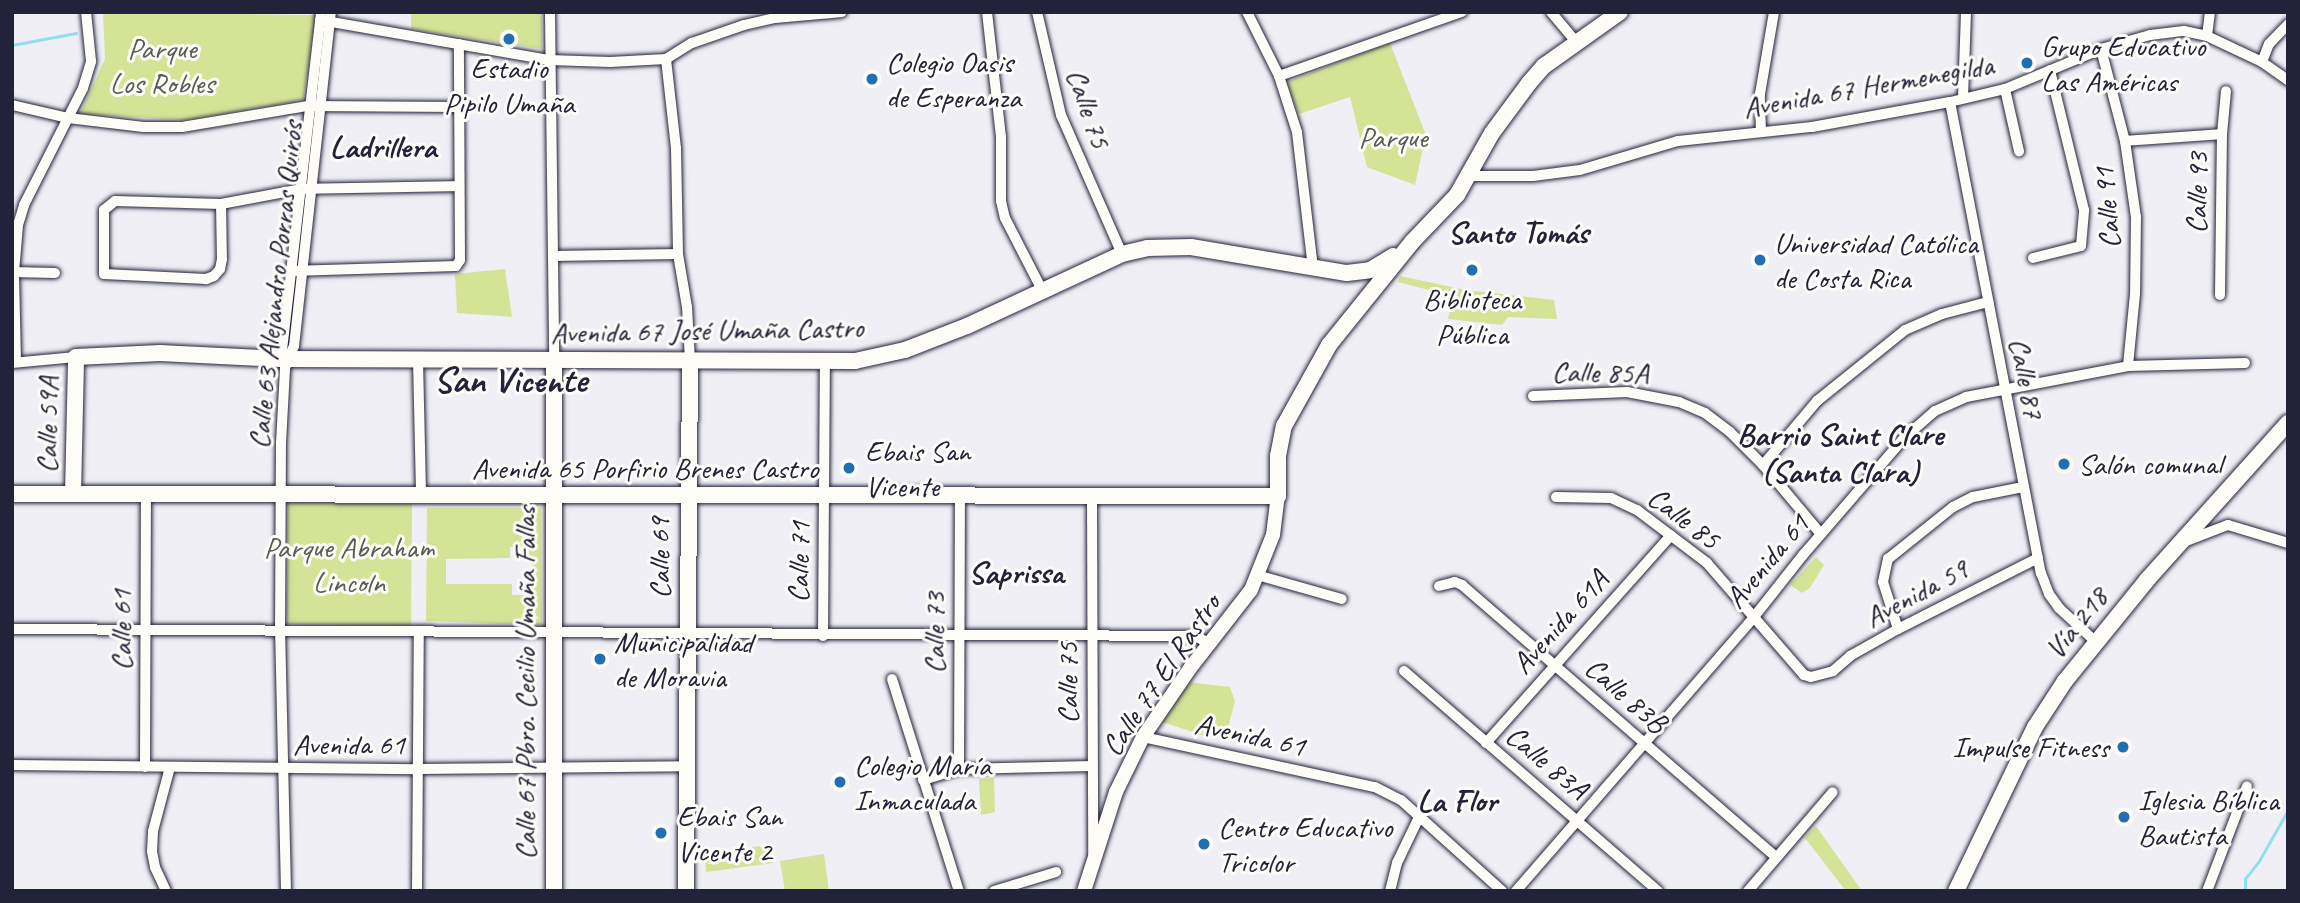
<!DOCTYPE html>
<meta charset="utf-8">
<style>
body{margin:0}
#map{position:relative;width:2300px;height:903px;overflow:hidden;background:#efeff5;font-family:Caveat,sans-serif}
div>[style]{position:absolute}
[style*='--x']{left:calc(var(--x)*1px);top:calc(var(--y)*1px);width:calc(var(--w)*1px);rotate:calc(var(--a)*1deg)}
.green>*{inset:0;background:#d5e396}
.stream>*{height:2.5px;margin:-1.25px;padding:0 1.25px;transform-origin:1.25px;border-radius:1.25px;background:#90e0ec}
.roads{filter:drop-shadow(0 0 2px #22223b) drop-shadow(0 0 2px #22223b)}
.minor>*{height:10px;margin:-5px;padding:0 5px;transform-origin:5px;border-radius:5px;background:#fdfcf7}
.tertiary>*{height:14px;margin:-7px;padding:0 7px;transform-origin:7px;border-radius:7px;background:#fdfcf7}
.secondary>*{height:16px;margin:-8px;padding:0 8px;transform-origin:8px;border-radius:8px;background:#fdfcf7}
.dots>*{width:19px;height:19px;translate:-50% -50%;box-sizing:border-box;border:4px solid #fdfcf7;border-radius:50%}
span{translate:-50% -50%;white-space:nowrap;text-align:center;line-height:1.15;-webkit-text-stroke:6px #fdfcf7;paint-order:stroke}
.poi-label{font-size:30px;color:#22223b}
.left{translate:0 -50%;text-align:left}
.right{translate:-100% -50%;text-align:right}
.park-label{font-size:30px;color:#585c56}
.street-label{font-size:30px;color:#22223b}
.neighbourhood-label{font-size:32px;color:#22223b;font-weight:700}
.district-label{font-size:37px;color:#22223b;font-weight:700}
.frame{position:absolute;inset:0;border:14px solid #22223b;pointer-events:none}
</style>
<div id="map">
<div class="green">
<i style="clip-path:polygon(103px 12px,316px 15px,303px 100px,185px 120px,80px 114px,105px 59px)"></i>
<i style="clip-path:polygon(411px 12px,542px 12px,542px 49px,411px 29px)"></i>
<i style="clip-path:polygon(1390px 43px,1426px 135px,1415px 185px,1367px 167px,1350px 97px,1299px 114px,1287px 82px)"></i>
<i style="clip-path:polygon(505px 269px,512px 317px,457px 313px,455px 274px)"></i>
<i style="clip-path:polygon(1400px 276px,1466px 290px,1554px 300px,1557px 319px,1508px 317px,1502px 325px,1448px 319px,1452px 296px,1398px 282px)"></i>
<i style="clip-path:polygon(288px 503px,412px 504px,411px 625px,287px 624px)"></i>
<i style="clip-path:polygon(evenodd,427px 508px,541px 508px,542px 625px,426px 621px,427px 508px,510px 547px,522px 547px,522px 558px,529px 560px,534px 566px,534px 575px,523px 583px,523px 595px,512px 595px,512px 584px,446px 584px,446px 559px,510px 558px,510px 547px)"></i>
<i style="clip-path:polygon(1816px 557px,1824px 565px,1810px 588px,1802px 593px,1790px 585px)"></i>
<i style="clip-path:polygon(1187px 682px,1230px 687px,1235px 701px,1228px 728px,1213px 727px,1207px 737px,1160px 721px)"></i>
<i style="clip-path:polygon(994px 778px,995px 812px,981px 815px,979px 779px)"></i>
<i style="clip-path:polygon(1816px 826px,1862px 891px,1846px 891px,1805px 838px)"></i>
<i style="clip-path:polygon(761px 846px,772px 857px,773px 863px,706px 872px,705px 852px)"></i>
<i style="clip-path:polygon(824px 854px,829px 891px,785px 891px,780px 861px)"></i>
</div>
<div class="stream">
<i style="--x:12;--y:45;--w:65;--a:-10.6"></i>
<i style="--x:2245;--y:891;--w:12;--a:-90"></i>
<i style="--x:2245;--y:879;--w:23;--a:-52"></i>
<i style="--x:2259;--y:861;--w:59;--a:-60.4"></i>
</div>
<div class="roads">
<div class="minor">
<i style="--x:550;--y:12;--w:348;--a:89.3"></i>
<i style="--x:987;--y:12;--w:126;--a:83.6"></i>
<i style="--x:1001;--y:137;--w:64;--a:90"></i>
<i style="--x:1001;--y:201;--w:17;--a:77"></i>
<i style="--x:1005;--y:218;--w:81;--a:62.8"></i>
<i style="--x:1037;--y:12;--w:106;--a:76.9"></i>
<i style="--x:1061;--y:115;--w:152;--a:66.3"></i>
<i style="--x:1247;--y:12;--w:72;--a:63.4"></i>
<i style="--x:1279;--y:76;--w:59;--a:72.2"></i>
<i style="--x:1297;--y:132;--w:137;--a:83.3"></i>
<i style="--x:1551;--y:12;--w:40;--a:50"></i>
<i style="--x:320;--y:20;--w:232;--a:9.9"></i>
<i style="--x:549;--y:60;--w:61;--a:1.9"></i>
<i style="--x:610;--y:62;--w:56;--a:-3.1"></i>
<i style="--x:666;--y:59;--w:31;--a:-32"></i>
<i style="--x:692;--y:43;--w:55;--a:-19.1"></i>
<i style="--x:744;--y:25;--w:32;--a:-13"></i>
<i style="--x:775;--y:18;--w:67;--a:-5.1"></i>
<i style="--x:2207;--y:36;--w:24;--a:-83"></i>
<i style="--x:2101;--y:49;--w:95;--a:75.4"></i>
<i style="--x:2125;--y:141;--w:77;--a:81.8"></i>
<i style="--x:2136;--y:217;--w:77;--a:90.7"></i>
<i style="--x:2135;--y:294;--w:72;--a:95.6"></i>
<i style="--x:666;--y:59;--w:90;--a:83.6"></i>
<i style="--x:676;--y:148;--w:106;--a:88.9"></i>
<i style="--x:678;--y:254;--w:54;--a:80.4"></i>
<i style="--x:687;--y:307;--w:54;--a:86.8"></i>
<i style="--x:2262;--y:62;--w:19;--a:-69"></i>
<i style="--x:2269;--y:44;--w:28;--a:-46"></i>
<i style="--x:1279;--y:76;--w:194;--a:-19.3"></i>
<i style="--x:2005;--y:89;--w:64;--a:77.3"></i>
<i style="--x:1963;--y:98;--w:86;--a:-88"></i>
<i style="--x:1950;--y:102;--w:480;--a:79.1"></i>
<i style="--x:2041;--y:573;--w:22;--a:69"></i>
<i style="--x:2049;--y:594;--w:17;--a:54"></i>
<i style="--x:2059;--y:608;--w:52;--a:42.6"></i>
<i style="--x:12;--y:105;--w:57;--a:13.1"></i>
<i style="--x:68;--y:118;--w:76;--a:6.8"></i>
<i style="--x:143;--y:127;--w:39;--a:0"></i>
<i style="--x:182;--y:127;--w:128;--a:-9.5"></i>
<i style="--x:308;--y:106;--w:150;--a:0.4"></i>
<i style="--x:1761;--y:131;--w:37;--a:-92"></i>
<i style="--x:1760;--y:94;--w:83;--a:-80.3"></i>
<i style="--x:2125;--y:141;--w:97;--a:-4.1"></i>
<i style="--x:1471;--y:176;--w:62;--a:0"></i>
<i style="--x:1533;--y:176;--w:47;--a:-7.3"></i>
<i style="--x:1580;--y:170;--w:102;--a:-16.5"></i>
<i style="--x:1678;--y:141;--w:135;--a:-6"></i>
<i style="--x:1812;--y:127;--w:140;--a:-10.3"></i>
<i style="--x:1950;--y:102;--w:57;--a:-13.3"></i>
<i style="--x:2005;--y:89;--w:104;--a:-22.6"></i>
<i style="--x:2101;--y:49;--w:51;--a:-15.9"></i>
<i style="--x:2150;--y:35;--w:34;--a:-7"></i>
<i style="--x:2184;--y:31;--w:24;--a:12"></i>
<i style="--x:2207;--y:36;--w:61;--a:25.3"></i>
<i style="--x:2262;--y:62;--w:32;--a:35"></i>
<i style="--x:221;--y:204;--w:55;--a:89"></i>
<i style="--x:222;--y:259;--w:10;--a:101"></i>
<i style="--x:220;--y:269;--w:9;--a:131"></i>
<i style="--x:214;--y:276;--w:9;--a:159"></i>
<i style="--x:206;--y:279;--w:102;--a:-177.2"></i>
<i style="--x:104;--y:274;--w:64;--a:-90"></i>
<i style="--x:104;--y:210;--w:14;--a:-39"></i>
<i style="--x:115;--y:201;--w:106;--a:1.6"></i>
<i style="--x:221;--y:204;--w:81;--a:-10.6"></i>
<i style="--x:301;--y:189;--w:157;--a:-1.1"></i>
<i style="--x:553;--y:256;--w:125;--a:-0.9"></i>
<i style="--x:2033;--y:258;--w:49;--a:-14"></i>
<i style="--x:2081;--y:246;--w:36;--a:-85"></i>
<i style="--x:2084;--y:210;--w:144;--a:-103.7"></i>
<i style="--x:291;--y:271;--w:165;--a:-1.7"></i>
<i style="--x:456;--y:266;--w:7;--a:-56"></i>
<i style="--x:460;--y:260;--w:216;--a:-90.3"></i>
<i style="--x:12;--y:272;--w:43;--a:1.3"></i>
<i style="--x:2220;--y:295;--w:161;--a:-89.3"></i>
<i style="--x:2222;--y:134;--w:43;--a:-84.7"></i>
<i style="--x:281;--y:359;--w:349;--a:-83.4"></i>
<i style="--x:418;--y:360;--w:134;--a:88.7"></i>
<i style="--x:16;--y:362;--w:90;--a:-91.3"></i>
<i style="--x:14;--y:272;--w:47;--a:-85.1"></i>
<i style="--x:18;--y:225;--w:21;--a:-73"></i>
<i style="--x:24;--y:205;--w:131;--a:-63.2"></i>
<i style="--x:83;--y:88;--w:28;--a:-73"></i>
<i style="--x:91;--y:61;--w:49;--a:-95.8"></i>
<i style="--x:12;--y:363;--w:64;--a:-5.4"></i>
<i style="--x:1533;--y:396;--w:94;--a:-2.4"></i>
<i style="--x:1627;--y:392;--w:53;--a:10.9"></i>
<i style="--x:1679;--y:402;--w:28;--a:23"></i>
<i style="--x:1705;--y:413;--w:31;--a:37"></i>
<i style="--x:1730;--y:432;--w:47;--a:45"></i>
<i style="--x:1763;--y:465;--w:90;--a:50"></i>
<i style="--x:1763;--y:465;--w:84;--a:-49.8"></i>
<i style="--x:1817;--y:401;--w:113;--a:-38.9"></i>
<i style="--x:1905;--y:330;--w:40;--a:-23.4"></i>
<i style="--x:1942;--y:314;--w:48;--a:-14.6"></i>
<i style="--x:1556;--y:497;--w:55;--a:1"></i>
<i style="--x:1611;--y:498;--w:29;--a:25"></i>
<i style="--x:1637;--y:510;--w:88;--a:37.1"></i>
<i style="--x:1707;--y:563;--w:148;--a:49.1"></i>
<i style="--x:1804;--y:675;--w:7;--a:16"></i>
<i style="--x:1811;--y:677;--w:23;--a:-15"></i>
<i style="--x:1833;--y:671;--w:23;--a:-41"></i>
<i style="--x:1850;--y:656;--w:55;--a:-29.4"></i>
<i style="--x:1898;--y:629;--w:157;--a:-26.9"></i>
<i style="--x:1092;--y:498;--w:356;--a:89.8"></i>
<i style="--x:2186;--y:541;--w:45;--a:-20.9"></i>
<i style="--x:2228;--y:525;--w:63;--a:16.7"></i>
<i style="--x:1257;--y:575;--w:88;--a:15.8"></i>
<i style="--x:1439;--y:586;--w:16;--a:-14"></i>
<i style="--x:1455;--y:582;--w:8;--a:23"></i>
<i style="--x:1462;--y:585;--w:415;--a:40.9"></i>
<i style="--x:12;--y:629;--w:1183;--a:0.34"></i>
<i style="--x:1195;--y:636;--w:18;--a:27"></i>
<i style="--x:1898;--y:629;--w:49;--a:-107.7"></i>
<i style="--x:1883;--y:582;--w:24;--a:-78"></i>
<i style="--x:1888;--y:559;--w:83;--a:-38.7"></i>
<i style="--x:1953;--y:507;--w:22;--a:-27"></i>
<i style="--x:1973;--y:497;--w:51;--a:-11.3"></i>
<i style="--x:823;--y:636;--w:274;--a:-89.6"></i>
<i style="--x:1404;--y:671;--w:336;--a:40.9"></i>
<i style="--x:892;--y:679;--w:222;--a:72.5"></i>
<i style="--x:1143;--y:737;--w:237;--a:12.2"></i>
<i style="--x:1375;--y:787;--w:29;--a:27"></i>
<i style="--x:1401;--y:800;--w:136;--a:42"></i>
<i style="--x:1486;--y:743;--w:278;--a:-48.3"></i>
<i style="--x:12;--y:765;--w:406;--a:0.6"></i>
<i style="--x:418;--y:769;--w:268;--a:-0.6"></i>
<i style="--x:145;--y:767;--w:273;--a:-89.8"></i>
<i style="--x:959;--y:769;--w:271;--a:-89.8"></i>
<i style="--x:923;--y:780;--w:38;--a:-17"></i>
<i style="--x:959;--y:769;--w:133;--a:-1.3"></i>
<i style="--x:166;--y:891;--w:26;--a:-115"></i>
<i style="--x:155;--y:867;--w:16;--a:-101"></i>
<i style="--x:152;--y:851;--w:20;--a:-87"></i>
<i style="--x:153;--y:831;--w:66;--a:-75.1"></i>
<i style="--x:286;--y:891;--w:260;--a:-91.3"></i>
<i style="--x:280;--y:631;--w:188;--a:-89.7"></i>
<i style="--x:281;--y:443;--w:75;--a:-86.9"></i>
<i style="--x:285;--y:368;--w:24;--a:-68"></i>
<i style="--x:294;--y:346;--w:336;--a:-83.7"></i>
<i style="--x:417;--y:891;--w:259;--a:-89.6"></i>
<i style="--x:994;--y:891;--w:65;--a:-17"></i>
<i style="--x:1390;--y:891;--w:29;--a:-76"></i>
<i style="--x:1397;--y:863;--w:51;--a:-64.4"></i>
<i style="--x:1516;--y:891;--w:363;--a:-49"></i>
<i style="--x:1754;--y:617;--w:79;--a:-51.7"></i>
<i style="--x:1803;--y:555;--w:155;--a:-49.2"></i>
<i style="--x:1904;--y:438;--w:41;--a:-41.1"></i>
<i style="--x:1935;--y:411;--w:34;--a:-24"></i>
<i style="--x:1966;--y:397;--w:165;--a:-10.8"></i>
<i style="--x:2128;--y:366;--w:117;--a:-1.5"></i>
<i style="--x:1748;--y:891;--w:130;--a:-49.4"></i>
<i style="--x:2207;--y:891;--w:112;--a:-69.1"></i>
</div>
<div class="tertiary">
<i style="--x:1084;--y:891;--w:104;--a:-72.1"></i>
<i style="--x:1116;--y:792;--w:61;--a:-63.9"></i>
<i style="--x:1143;--y:737;--w:85;--a:-55.6"></i>
<i style="--x:1191;--y:667;--w:98;--a:-52.1"></i>
<i style="--x:1251;--y:590;--w:59;--a:-68.2"></i>
<i style="--x:1273;--y:535;--w:39;--a:-83"></i>
</div>
<div class="secondary">
<i style="--x:554;--y:360;--w:531;--a:90"></i>
<i style="--x:12;--y:494;--w:1266;--a:0.09"></i>
<i style="--x:1278;--y:496;--w:40;--a:-90"></i>
<i style="--x:1278;--y:456;--w:31;--a:-79"></i>
<i style="--x:1284;--y:426;--w:93;--a:-60.9"></i>
<i style="--x:1329;--y:345;--w:132;--a:-51.1"></i>
<i style="--x:1412;--y:242;--w:65;--a:-46.2"></i>
<i style="--x:1457;--y:195;--w:71;--a:-60.6"></i>
<i style="--x:1492;--y:133;--w:62;--a:-53.5"></i>
<i style="--x:1529;--y:83;--w:23;--a:-49"></i>
<i style="--x:1544;--y:66;--w:93;--a:-35.4"></i>
<i style="--x:73;--y:494;--w:137;--a:-88.7"></i>
<i style="--x:76;--y:357;--w:84;--a:-2.7"></i>
<i style="--x:160;--y:353;--w:121;--a:2.8"></i>
<i style="--x:281;--y:359;--w:574;--a:0.2"></i>
<i style="--x:855;--y:361;--w:51;--a:-12.4"></i>
<i style="--x:905;--y:350;--w:66;--a:-21.2"></i>
<i style="--x:967;--y:326;--w:171;--a:-24.9"></i>
<i style="--x:1122;--y:254;--w:26;--a:-13"></i>
<i style="--x:1147;--y:248;--w:44;--a:-1.3"></i>
<i style="--x:1191;--y:247;--w:158;--a:9.5"></i>
<i style="--x:1347;--y:273;--w:23;--a:-7"></i>
<i style="--x:1370;--y:270;--w:27;--a:-31"></i>
<i style="--x:686;--y:891;--w:530;--a:-89.57"></i>
<i style="--x:1956;--y:891;--w:182;--a:-64.3"></i>
<i style="--x:2035;--y:727;--w:55;--a:-56.9"></i>
<i style="--x:2065;--y:681;--w:130;--a:-50.9"></i>
<i style="--x:2147;--y:580;--w:211;--a:-48.1"></i>
</div>
</div>
<div class="dots">
<i style="left:509px;top:39px;background:#1f6fb2"></i>
<i style="left:2027px;top:63px;background:#1f6fb2"></i>
<i style="left:872px;top:79px;background:#1f6fb2"></i>
<i style="left:1760px;top:260px;background:#1f6fb2"></i>
<i style="left:1472px;top:270px;background:#1f6fb2"></i>
<i style="left:2064px;top:464px;background:#1f6fb2"></i>
<i style="left:849px;top:468px;background:#1f6fb2"></i>
<i style="left:600px;top:659px;background:#1f6fb2"></i>
<i style="left:2123px;top:747px;background:#1f6fb2"></i>
<i style="left:840px;top:782px;background:#1f6fb2"></i>
<i style="left:2124px;top:817px;background:#1f6fb2"></i>
<i style="left:661px;top:833px;background:#1f6fb2"></i>
<i style="left:1204px;top:844px;background:#1f6fb2"></i>
</div>
<div class="poi-label">
<span class="left" style="left:2041px;top:63px">Grupo Educativo<br>Las Américas</span>
<span class="left" style="left:886px;top:79px">Colegio Oasis<br>de Esperanza</span>
<span style="left:509px;top:85px">Estadio<br>Pipilo Umaña</span>
<span class="left" style="left:1774px;top:260px">Universidad Católica<br>de Costa Rica</span>
<span style="left:1472px;top:316px">Biblioteca<br>Pública</span>
<span class="left" style="left:865px;top:468px">Ebais San<br>Vicente</span>
<span class="left" style="left:2078px;top:464px">Salón comunal</span>
<span class="left" style="left:614px;top:659px">Municipalidad<br>de Moravia</span>
<span class="right" style="left:2109px;top:747px">Impulse Fitness</span>
<span class="left" style="left:854px;top:782px">Colegio María<br>Inmaculada</span>
<span class="left" style="left:2138px;top:817px">Iglesia Bíblica<br>Bautista</span>
<span class="left" style="left:677px;top:833px">Ebais San<br>Vicente 2</span>
<span class="left" style="left:1218px;top:844px">Centro Educativo<br>Tricolor</span>
</div>
<div class="park-label">
<span style="left:162px;top:65px">Parque<br>Los Robles</span>
<span style="left:1393px;top:137px">Parque</span>
<span style="left:349px;top:564px">Parque Abraham<br>Lincoln</span>
</div>
<div class="street-label">
<span style="left:1868px;top:86px;rotate:-10deg">Avenida 67 Hermenegilda</span>
<span style="left:1089px;top:108px;rotate:71deg">Calle 75</span>
<span style="left:2197px;top:193px;rotate:-89deg">Calle 93</span>
<span style="left:2107px;top:208px;rotate:-95deg">Calle 91</span>
<span style="left:275px;top:285px;rotate:-84deg">Calle 63 Alejandro Porras Quirós</span>
<span style="left:707px;top:330px;rotate:-1deg">Avenida 67 José Umaña Castro</span>
<span style="left:1600px;top:372px;rotate:1deg">Calle 85A</span>
<span style="left:2027px;top:378px;rotate:79deg">Calle 87</span>
<span style="left:47px;top:425px;rotate:-89deg">Calle 59A</span>
<span style="left:645px;top:468px">Avenida 65 Porfirio Brenes Castro</span>
<span style="left:1684px;top:518px;rotate:37deg">Calle 85</span>
<span style="left:659px;top:558px;rotate:-90deg">Calle 69</span>
<span style="left:1767px;top:561px;rotate:-50deg">Avenida 61</span>
<span style="left:799px;top:562px;rotate:-89deg">Calle 71</span>
<span style="left:1916px;top:593px;rotate:-28deg">Avenida 59</span>
<span style="left:1560px;top:622px;rotate:-48deg">Avenida 61A</span>
<span style="left:2076px;top:623px;rotate:-51deg">Vía 218</span>
<span style="left:121px;top:630px;rotate:-90deg">Calle 61</span>
<span style="left:934px;top:633px;rotate:-90deg">Calle 73</span>
<span style="left:1161px;top:675px;rotate:-56deg">Calle 77 El Rastro</span>
<span style="left:525px;top:683px;rotate:-90deg">Calle 67 Pbro. Cecilio Umaña Fallas</span>
<span style="left:1067px;top:683px;rotate:-90deg">Calle 75</span>
<span style="left:1626px;top:695px;rotate:41deg">Calle 83B</span>
<span style="left:1250px;top:735px;rotate:12deg">Avenida 61</span>
<span style="left:349px;top:744px">Avenida 61</span>
<span style="left:1547px;top:762px;rotate:40deg">Calle 83A</span>
</div>
<div class="neighbourhood-label">
<span style="left:383px;top:147px">Ladrillera</span>
<span style="left:1518px;top:233px">Santo Tomás</span>
<span style="left:1840px;top:454px">Barrio Saint Clare<br>(Santa Clara)</span>
<span style="left:1016px;top:573px">Saprissa</span>
<span style="left:1457px;top:801px">La Flor</span>
</div>
<div class="district-label">
<span style="left:510px;top:380px">San Vicente</span>
</div>
<div class="frame"></div>
</div>
